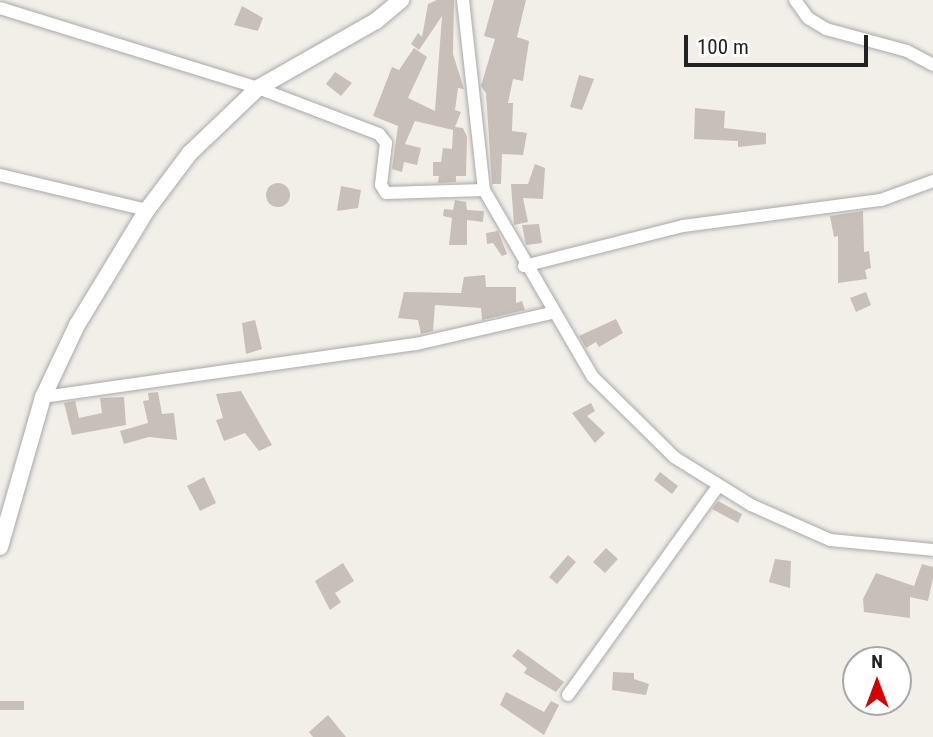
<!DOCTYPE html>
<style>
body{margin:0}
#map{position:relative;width:933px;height:737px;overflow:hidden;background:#f2efe9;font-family:"Roboto Condensed",sans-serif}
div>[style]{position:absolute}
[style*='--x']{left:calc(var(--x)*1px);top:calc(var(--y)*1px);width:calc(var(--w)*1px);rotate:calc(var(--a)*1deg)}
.building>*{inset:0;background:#c7bfb8}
.round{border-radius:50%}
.roads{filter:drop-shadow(0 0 2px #a9a9a9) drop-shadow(0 0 2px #a9a9a9)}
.minor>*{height:12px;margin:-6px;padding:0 6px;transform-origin:6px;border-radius:6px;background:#fff}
.tertiary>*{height:16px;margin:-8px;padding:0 8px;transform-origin:8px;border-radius:8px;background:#fff}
span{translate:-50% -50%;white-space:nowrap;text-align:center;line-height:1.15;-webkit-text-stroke:7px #fff;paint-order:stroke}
.north{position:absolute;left:842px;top:646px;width:70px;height:70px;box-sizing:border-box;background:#fff;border:2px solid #a7a7a7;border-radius:50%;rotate:0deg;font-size:19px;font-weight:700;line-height:28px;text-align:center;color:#222}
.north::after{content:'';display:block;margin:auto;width:24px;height:32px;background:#d40000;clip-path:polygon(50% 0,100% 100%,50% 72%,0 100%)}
.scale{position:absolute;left:684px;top:35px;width:184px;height:32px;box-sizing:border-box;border:4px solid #222;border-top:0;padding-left:9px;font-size:21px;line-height:24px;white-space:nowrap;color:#222;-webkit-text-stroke:5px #fff;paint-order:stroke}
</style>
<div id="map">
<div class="building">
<i style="clip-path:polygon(437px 0,454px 0,453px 54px,464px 89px,458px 88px,455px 110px,461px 112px,455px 127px,463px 128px,467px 137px,466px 176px,456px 176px,456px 182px,438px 183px,439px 176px,433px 176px,433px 162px,441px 162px,443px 148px,452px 149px,453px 130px,415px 121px,405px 144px,421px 148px,417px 165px,404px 162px,402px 172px,392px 169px,398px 126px,373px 116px,392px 67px,399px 70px,414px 48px,427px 57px,408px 98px,435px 111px,442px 16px,419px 50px,411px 44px,418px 33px,422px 37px,428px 4px)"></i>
<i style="clip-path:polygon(494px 0,526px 0,517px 37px,529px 41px,523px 81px,513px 79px,508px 103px,513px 103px,512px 131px,527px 133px,523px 155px,502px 154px,501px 184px,492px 184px,486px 93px,481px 86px,495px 39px,484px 36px)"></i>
<i style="clip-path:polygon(242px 6px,263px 18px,258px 31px,234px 25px)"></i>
<i style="clip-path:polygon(335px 72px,352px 83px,341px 96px,326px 84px)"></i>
<i style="clip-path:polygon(579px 75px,594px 79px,582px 110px,570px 107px)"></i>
<i style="clip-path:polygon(695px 108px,725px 111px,724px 128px,766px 133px,766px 144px,738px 147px,738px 141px,694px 139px)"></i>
<i style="clip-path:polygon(535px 164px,545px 168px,543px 199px,523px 198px,528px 222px,514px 225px,511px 184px,528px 184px)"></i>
<i class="round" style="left:266px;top:183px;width:24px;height:24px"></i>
<i style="clip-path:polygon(341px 186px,361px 190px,358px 208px,337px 211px)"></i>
<i style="clip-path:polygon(455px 200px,466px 202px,467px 210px,484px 211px,483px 222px,467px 220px,467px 245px,449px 245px,452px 218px,443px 216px,444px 209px,453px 210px)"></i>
<i style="clip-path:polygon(863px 211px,864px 252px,869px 251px,871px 268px,865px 270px,867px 279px,838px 283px,838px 236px,834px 237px,830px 216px)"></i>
<i style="clip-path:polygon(539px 224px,542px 243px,526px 245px,522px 225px)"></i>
<i style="clip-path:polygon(498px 231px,507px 254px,502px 256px,493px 243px,487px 244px,486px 233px)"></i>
<i style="clip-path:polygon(485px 275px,486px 287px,516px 287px,516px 303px,522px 301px,525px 310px,482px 320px,481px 308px,435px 305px,433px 331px,421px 334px,418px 320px,398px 318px,404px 292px,461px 293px,464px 277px)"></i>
<i style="clip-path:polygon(866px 292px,871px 305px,856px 312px,850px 298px)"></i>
<i style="clip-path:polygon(616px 319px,623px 333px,599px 347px,596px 342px,586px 348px,579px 336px)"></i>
<i style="clip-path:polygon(255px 320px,262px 349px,246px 354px,242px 323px)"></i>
<i style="clip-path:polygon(241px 391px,272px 445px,259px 451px,245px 433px,224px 441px,216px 420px,223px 418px,216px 394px)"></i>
<i style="clip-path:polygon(158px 392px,162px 414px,174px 413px,177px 440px,149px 437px,124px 444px,120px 431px,148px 423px,143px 401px,149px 400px,148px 393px)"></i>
<i style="clip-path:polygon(124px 397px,126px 425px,72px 435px,64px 403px,75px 401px,79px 418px,102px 413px,100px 398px)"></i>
<i style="clip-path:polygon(591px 403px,595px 411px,587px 416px,605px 433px,595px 443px,572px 413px)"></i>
<i style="clip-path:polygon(660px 472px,678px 486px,672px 494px,654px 480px)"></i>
<i style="clip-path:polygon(204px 477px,216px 503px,200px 511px,187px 486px)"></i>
<i style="clip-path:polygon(718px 501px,742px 514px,738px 523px,712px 509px)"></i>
<i style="clip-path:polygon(606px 548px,618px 559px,605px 573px,593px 562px)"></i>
<i style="clip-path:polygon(568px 555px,576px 562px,557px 584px,549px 577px)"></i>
<i style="clip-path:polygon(775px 559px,791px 561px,790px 588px,769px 582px)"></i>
<i style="clip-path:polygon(343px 563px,354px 581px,335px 593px,341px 602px,330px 610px,315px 581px)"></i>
<i style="clip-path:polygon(922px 564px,933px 567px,933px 578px,928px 601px,910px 597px,910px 618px,864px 612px,863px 599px,876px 573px,914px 586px)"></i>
<i style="clip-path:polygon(518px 649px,564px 682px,556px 692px,524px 673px,527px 668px,512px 656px)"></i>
<i style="clip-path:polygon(613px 672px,634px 673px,634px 679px,649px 684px,646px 695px,612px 690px)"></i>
<i style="clip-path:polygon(506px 692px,544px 712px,551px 701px,559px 705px,544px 735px,500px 705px)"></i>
<i style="clip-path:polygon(0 701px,24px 701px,24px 710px,0 710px)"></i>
<i style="clip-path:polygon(328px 715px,346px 737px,313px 737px,309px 732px)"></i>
</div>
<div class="roads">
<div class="minor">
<i style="--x:463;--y:0;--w:191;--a:83.7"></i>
<i style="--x:484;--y:190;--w:216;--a:59.8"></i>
<i style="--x:593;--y:377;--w:114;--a:44.6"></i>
<i style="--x:674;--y:457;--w:91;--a:31.9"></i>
<i style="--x:751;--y:505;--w:86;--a:23.9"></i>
<i style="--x:830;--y:540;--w:103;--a:5.5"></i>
<i style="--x:795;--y:0;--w:22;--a:54"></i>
<i style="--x:808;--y:18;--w:21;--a:31"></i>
<i style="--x:826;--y:29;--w:84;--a:15.2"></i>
<i style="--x:907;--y:51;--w:30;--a:28"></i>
<i style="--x:0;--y:8;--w:270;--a:17.2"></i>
<i style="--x:258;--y:88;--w:129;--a:20.8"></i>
<i style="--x:379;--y:134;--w:11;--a:52"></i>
<i style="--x:386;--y:143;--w:42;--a:96.8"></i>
<i style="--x:381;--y:185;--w:9;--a:58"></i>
<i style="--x:386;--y:193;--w:98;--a:-1.8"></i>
<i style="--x:0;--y:175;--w:151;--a:13.4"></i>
<i style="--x:524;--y:266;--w:164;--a:-14.1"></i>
<i style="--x:683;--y:226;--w:200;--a:-7.5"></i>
<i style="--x:881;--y:200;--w:55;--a:-20.1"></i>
<i style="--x:43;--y:397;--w:377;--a:-8.1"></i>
<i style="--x:416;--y:344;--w:139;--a:-12.9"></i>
<i style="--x:568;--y:695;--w:257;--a:-54.3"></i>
</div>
<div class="tertiary">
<i style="--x:0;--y:547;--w:156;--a:-74"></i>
<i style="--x:43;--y:397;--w:80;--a:-64.7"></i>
<i style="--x:77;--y:325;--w:135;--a:-58.7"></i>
<i style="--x:147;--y:210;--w:71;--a:-53"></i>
<i style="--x:190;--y:153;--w:94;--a:-43.7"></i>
<i style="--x:258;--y:88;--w:136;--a:-29.6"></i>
<i style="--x:376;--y:21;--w:33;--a:-40"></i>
</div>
</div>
<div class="north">N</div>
<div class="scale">100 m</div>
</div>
